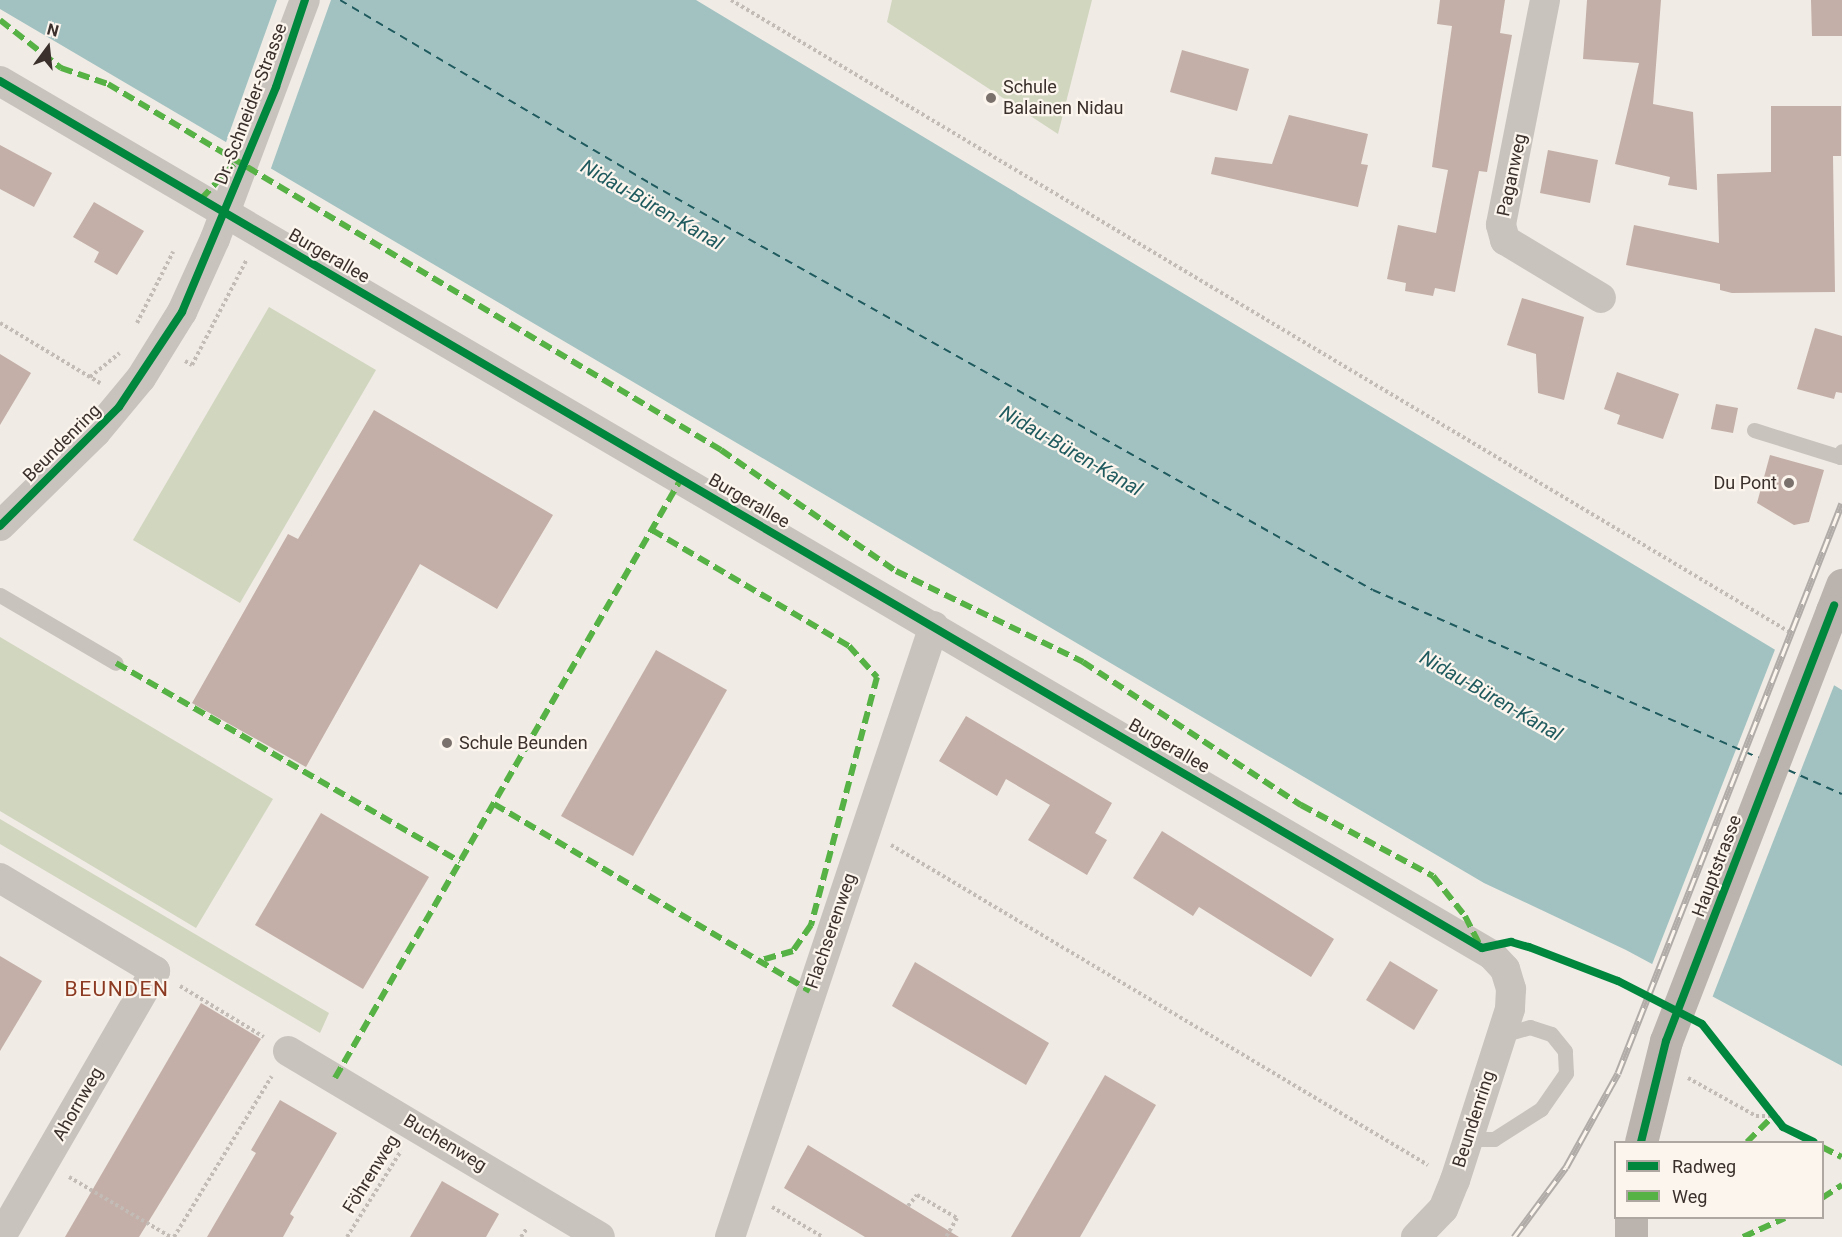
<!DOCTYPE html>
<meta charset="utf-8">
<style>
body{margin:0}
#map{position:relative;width:1842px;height:1237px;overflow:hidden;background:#f0ebe5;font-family:Roboto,sans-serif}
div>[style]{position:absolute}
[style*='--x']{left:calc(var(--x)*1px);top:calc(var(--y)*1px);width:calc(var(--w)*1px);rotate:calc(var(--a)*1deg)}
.green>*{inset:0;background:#d1d6bf}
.water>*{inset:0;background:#a1c2c1}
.pier>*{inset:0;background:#f0ebe5}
.ferry>*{height:1.5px;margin-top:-0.75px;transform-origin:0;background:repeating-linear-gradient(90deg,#1f5a5e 0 8px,transparent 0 14px)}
.building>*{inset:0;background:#c3afa7}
.path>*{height:4px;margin-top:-2px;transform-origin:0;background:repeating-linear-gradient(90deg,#c2bbb6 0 3px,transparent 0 6px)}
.lane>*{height:15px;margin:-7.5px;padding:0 7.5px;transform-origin:7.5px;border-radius:7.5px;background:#c9c3be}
.street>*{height:30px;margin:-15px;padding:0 15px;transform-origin:15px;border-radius:15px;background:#c9c3be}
.secondary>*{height:33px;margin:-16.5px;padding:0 16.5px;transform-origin:16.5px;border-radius:16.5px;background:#bab3ae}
.rail>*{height:7px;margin-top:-3.5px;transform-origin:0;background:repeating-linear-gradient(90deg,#fbf5ee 0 14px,#b1aca8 0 28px);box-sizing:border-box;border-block:2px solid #b1aca8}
.street-bridge>*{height:30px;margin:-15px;padding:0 15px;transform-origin:15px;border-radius:15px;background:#c9c3be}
.secondary-bridge>*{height:33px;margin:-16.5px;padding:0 16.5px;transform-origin:16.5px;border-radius:16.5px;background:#bab3ae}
.quiet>*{height:6px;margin-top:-3px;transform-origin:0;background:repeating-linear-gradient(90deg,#57b246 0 12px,transparent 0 18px)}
.cycleway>*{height:8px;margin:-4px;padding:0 4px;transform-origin:4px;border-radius:4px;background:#00873e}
.dots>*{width:16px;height:16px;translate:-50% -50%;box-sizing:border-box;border:3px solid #fbf5ee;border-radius:50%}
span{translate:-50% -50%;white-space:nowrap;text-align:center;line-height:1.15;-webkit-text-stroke:4.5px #fbf5ee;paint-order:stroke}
.poi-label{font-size:18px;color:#3b302b}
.left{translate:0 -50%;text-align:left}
.right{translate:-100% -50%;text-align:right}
.street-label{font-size:18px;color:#3b302b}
.water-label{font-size:20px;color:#1f5a5e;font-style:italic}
.quarter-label{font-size:21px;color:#8c3b22;letter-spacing:1.5px}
.legend{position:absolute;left:1614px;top:1141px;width:210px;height:78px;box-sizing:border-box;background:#fbf5ee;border:2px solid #aea6a0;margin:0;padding:8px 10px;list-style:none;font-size:18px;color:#3b302b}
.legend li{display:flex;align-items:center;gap:12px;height:30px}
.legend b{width:30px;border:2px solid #aea6a0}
.north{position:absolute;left:18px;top:18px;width:60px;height:60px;-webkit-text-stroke:4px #fbf5ee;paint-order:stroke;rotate:15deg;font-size:16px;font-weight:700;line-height:24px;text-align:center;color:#3b302b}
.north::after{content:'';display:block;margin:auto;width:21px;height:27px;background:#3b302b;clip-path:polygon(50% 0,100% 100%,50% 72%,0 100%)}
</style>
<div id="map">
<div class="green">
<i style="clip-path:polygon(892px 0,1092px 0,1058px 134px,887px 22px)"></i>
<i style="clip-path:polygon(269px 307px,376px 370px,240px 603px,133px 540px)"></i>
<i style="clip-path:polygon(0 637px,273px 799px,196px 928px,0 811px)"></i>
<i style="clip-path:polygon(0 819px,329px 1013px,320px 1033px,0 844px)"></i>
</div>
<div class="water">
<i style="clip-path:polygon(0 0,696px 0,1842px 690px,1842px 1066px,1626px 950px,1484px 883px,0 9px)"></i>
</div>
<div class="pier">
<i style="clip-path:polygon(277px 0,331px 0,270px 171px,225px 145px)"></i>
<i style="clip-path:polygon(1776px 647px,1835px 683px,1712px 998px,1651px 967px)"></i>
</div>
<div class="ferry">
<i style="--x:340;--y:0;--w:361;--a:30.6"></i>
<i style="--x:651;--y:184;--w:828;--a:29.35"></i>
<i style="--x:1373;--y:590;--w:421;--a:23.5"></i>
<i style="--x:1788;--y:770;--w:59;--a:24"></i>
</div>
<div class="building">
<i style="clip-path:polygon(1440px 0,1505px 0,1500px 33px,1512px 35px,1487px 172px,1479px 171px,1455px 292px,1435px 288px,1433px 296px,1405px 291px,1406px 283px,1387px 279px,1398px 225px,1436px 233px,1448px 170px,1432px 167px,1452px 26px,1437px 24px)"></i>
<i style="clip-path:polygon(1587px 0,1661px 0,1653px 104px,1693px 112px,1697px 190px,1668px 185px,1670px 177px,1615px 164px,1639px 63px,1583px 59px)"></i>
<i style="clip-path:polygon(1811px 0,1842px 0,1842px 36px,1812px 36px)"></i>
<i style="clip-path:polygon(1182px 50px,1249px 69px,1237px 111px,1170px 92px)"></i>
<i style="clip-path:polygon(1771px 106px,1841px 106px,1841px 156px,1833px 156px,1835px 292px,1732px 293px,1720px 290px,1720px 284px,1626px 265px,1634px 225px,1719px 243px,1717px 174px,1771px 172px)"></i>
<i style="clip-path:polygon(1289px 115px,1368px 134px,1361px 164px,1368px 165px,1358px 207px,1211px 174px,1215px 157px,1272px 164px)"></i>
<i style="clip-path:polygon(0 145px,52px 173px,34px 207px,0 189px)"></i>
<i style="clip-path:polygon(1548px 150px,1598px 160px,1590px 203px,1540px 193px)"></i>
<i style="clip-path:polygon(94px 202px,144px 231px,117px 275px,94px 262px,99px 252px,73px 237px)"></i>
<i style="clip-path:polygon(1522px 298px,1584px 317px,1564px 400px,1538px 393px,1536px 354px,1507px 345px)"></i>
<i style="clip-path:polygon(1815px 328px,1842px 336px,1842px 393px,1836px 392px,1834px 399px,1797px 389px)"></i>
<i style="clip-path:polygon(0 354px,31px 373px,0 425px)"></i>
<i style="clip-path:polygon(1617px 372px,1679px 394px,1663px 439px,1617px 424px,1620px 415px,1604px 409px)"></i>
<i style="clip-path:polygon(1716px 404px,1738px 408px,1733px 433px,1711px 429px)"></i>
<i style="clip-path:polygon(374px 410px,553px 515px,497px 609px,420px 564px,306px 767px,192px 703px,288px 534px,298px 539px)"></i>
<i style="clip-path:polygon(1770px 455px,1824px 470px,1809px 522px,1794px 525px,1757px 503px)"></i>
<i style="clip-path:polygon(656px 650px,727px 690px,633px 856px,561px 816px)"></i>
<i style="clip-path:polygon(966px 716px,1112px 803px,1095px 833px,1107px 840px,1087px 875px,1028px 840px,1050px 805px,1006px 779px,997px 796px,939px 761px)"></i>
<i style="clip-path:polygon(321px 813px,429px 877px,363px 989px,255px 925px)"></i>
<i style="clip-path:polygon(1162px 831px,1334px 939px,1311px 977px,1199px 907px,1193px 916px,1133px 878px)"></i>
<i style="clip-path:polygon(0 956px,42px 981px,0 1051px)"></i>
<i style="clip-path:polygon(1390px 961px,1438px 990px,1414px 1030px,1366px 1000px)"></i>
<i style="clip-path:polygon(915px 962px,1049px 1043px,1026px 1085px,892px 1006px)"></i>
<i style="clip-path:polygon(201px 1003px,261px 1039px,139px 1237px,65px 1237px)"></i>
<i style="clip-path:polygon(1105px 1075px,1156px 1105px,1080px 1237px,1011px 1237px)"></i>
<i style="clip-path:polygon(280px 1100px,337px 1133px,290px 1214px,294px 1217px,283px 1237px,207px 1237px,256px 1153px,251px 1150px)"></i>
<i style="clip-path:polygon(808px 1145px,908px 1206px,959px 1237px,865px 1237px,784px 1188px)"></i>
<i style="clip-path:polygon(442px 1181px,499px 1214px,486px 1237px,410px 1237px)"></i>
</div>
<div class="path">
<i style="--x:731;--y:0;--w:1235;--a:30.84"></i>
<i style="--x:0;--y:323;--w:117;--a:31"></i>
<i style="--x:137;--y:323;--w:80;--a:-63.1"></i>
<i style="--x:185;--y:361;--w:8;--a:30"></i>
<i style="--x:192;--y:365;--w:119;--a:-62.6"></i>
<i style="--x:90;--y:377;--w:38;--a:-39"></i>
<i style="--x:891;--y:845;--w:625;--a:30.79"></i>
<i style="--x:180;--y:986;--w:98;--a:31.3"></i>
<i style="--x:1688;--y:1078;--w:78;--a:29.2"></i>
<i style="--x:1756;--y:1116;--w:17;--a:0"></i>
<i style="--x:69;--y:1177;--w:118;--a:30.5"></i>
<i style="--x:908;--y:1206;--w:14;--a:-51"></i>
<i style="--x:917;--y:1195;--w:46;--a:29.9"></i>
<i style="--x:957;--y:1218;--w:22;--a:120"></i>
<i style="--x:772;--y:1207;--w:59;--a:30.5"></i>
<i style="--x:174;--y:1237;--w:188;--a:-58.7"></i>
<i style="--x:347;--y:1237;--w:102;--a:-57.9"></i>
<i style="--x:521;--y:1237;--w:11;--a:-56"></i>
</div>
<div class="lane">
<i style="--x:1754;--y:430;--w:90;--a:17.4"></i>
<i style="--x:1840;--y:457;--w:6;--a:-72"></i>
<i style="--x:0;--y:595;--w:134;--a:30.4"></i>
<i style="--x:1467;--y:1139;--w:27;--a:0"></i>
<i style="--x:1494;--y:1139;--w:56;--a:-32.6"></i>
<i style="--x:1541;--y:1109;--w:44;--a:-55.2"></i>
<i style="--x:1566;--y:1073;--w:22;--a:-93"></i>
<i style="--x:1565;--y:1051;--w:22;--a:-129"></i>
<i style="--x:1551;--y:1034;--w:22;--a:-162"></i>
<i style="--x:1530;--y:1027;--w:29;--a:164"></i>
</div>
<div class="street">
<i style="--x:1545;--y:0;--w:229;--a:101.1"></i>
<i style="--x:1501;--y:225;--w:16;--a:75"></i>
<i style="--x:1505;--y:240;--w:112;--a:31.1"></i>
<i style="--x:0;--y:81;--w:1729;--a:30.36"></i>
<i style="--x:1492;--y:955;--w:19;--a:47"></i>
<i style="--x:1505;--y:969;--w:21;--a:73"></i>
<i style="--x:1511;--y:989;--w:20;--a:93"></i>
<i style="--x:1510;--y:1009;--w:180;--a:107.8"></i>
<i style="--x:1455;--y:1180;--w:31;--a:112"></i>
<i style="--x:1443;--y:1209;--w:39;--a:134"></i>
<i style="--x:0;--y:526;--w:134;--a:-44.4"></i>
<i style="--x:96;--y:432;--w:70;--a:-50.2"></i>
<i style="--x:0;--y:878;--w:181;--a:31"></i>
<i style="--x:155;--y:971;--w:307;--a:120.1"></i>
<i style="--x:288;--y:1051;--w:363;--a:30.8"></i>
<i style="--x:730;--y:1237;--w:644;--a:-71.54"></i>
</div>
<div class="secondary">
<i style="--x:1832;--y:611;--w:28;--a:-69"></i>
<i style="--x:1641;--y:1142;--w:104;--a:-76.1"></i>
<i style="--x:1631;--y:1237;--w:19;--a:-90"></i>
</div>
<div class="rail">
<i style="--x:1514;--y:1237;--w:87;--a:-53.4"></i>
<i style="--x:1566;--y:1167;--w:107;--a:-61"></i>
<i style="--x:1618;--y:1073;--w:612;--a:-68.55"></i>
</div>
<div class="street-bridge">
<i style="--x:141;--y:378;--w:78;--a:-58.2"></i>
<i style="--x:182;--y:312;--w:80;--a:-65.7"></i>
<i style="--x:215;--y:239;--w:255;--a:-69.4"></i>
</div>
<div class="secondary-bridge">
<i style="--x:1666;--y:1041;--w:461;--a:-68.9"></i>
</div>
<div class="quiet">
<i style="--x:0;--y:20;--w:78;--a:38.2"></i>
<i style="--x:61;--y:68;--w:50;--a:18.8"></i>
<i style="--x:108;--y:84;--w:714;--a:30.84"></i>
<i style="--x:721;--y:450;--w:213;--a:34.7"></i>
<i style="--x:896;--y:571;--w:208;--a:25.9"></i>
<i style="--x:1083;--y:662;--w:261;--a:33.3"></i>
<i style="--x:1301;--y:805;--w:150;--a:28.3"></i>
<i style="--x:1433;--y:876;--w:51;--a:51.3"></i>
<i style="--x:1465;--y:916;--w:33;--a:63"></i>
<i style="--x:201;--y:199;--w:51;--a:-46.6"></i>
<i style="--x:652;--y:530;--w:229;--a:30.5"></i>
<i style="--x:849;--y:646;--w:42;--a:47.9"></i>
<i style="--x:877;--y:677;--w:257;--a:104.9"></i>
<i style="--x:811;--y:925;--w:32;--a:125"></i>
<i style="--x:793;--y:951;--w:35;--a:164"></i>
<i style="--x:116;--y:663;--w:397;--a:30"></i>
<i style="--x:494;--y:804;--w:367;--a:30.6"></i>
<i style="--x:335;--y:1078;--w:692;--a:-59.99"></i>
<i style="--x:1747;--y:1142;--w:37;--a:-45"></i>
<i style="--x:1822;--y:1147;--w:22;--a:27"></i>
<i style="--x:1822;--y:1198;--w:24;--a:-33"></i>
<i style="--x:1743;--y:1237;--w:46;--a:-24.3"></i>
</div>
<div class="cycleway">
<i style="--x:0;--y:81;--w:1717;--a:30.33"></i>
<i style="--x:1482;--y:948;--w:30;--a:-12"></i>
<i style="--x:1511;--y:942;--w:19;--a:16"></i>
<i style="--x:1529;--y:947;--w:95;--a:20.9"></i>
<i style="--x:1618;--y:981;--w:94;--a:27.1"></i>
<i style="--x:1702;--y:1024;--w:131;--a:51.8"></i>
<i style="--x:1783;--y:1127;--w:34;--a:26"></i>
<i style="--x:0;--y:526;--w:168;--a:-45"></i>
<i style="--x:119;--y:407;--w:114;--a:-56.4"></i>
<i style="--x:182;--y:312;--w:244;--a:-67.3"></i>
<i style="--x:276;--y:87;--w:92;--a:-71.6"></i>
<i style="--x:1641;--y:1142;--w:104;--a:-76.1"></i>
<i style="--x:1666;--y:1041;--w:467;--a:-68.9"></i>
</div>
<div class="dots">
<i style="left:991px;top:98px;background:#7a716c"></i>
<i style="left:1789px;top:483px;background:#7a716c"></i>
<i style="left:447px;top:743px;background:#7a716c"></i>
</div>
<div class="poi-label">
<span class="left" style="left:1003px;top:98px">Schule<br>Balainen Nidau</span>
<span class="right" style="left:1777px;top:483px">Du Pont</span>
<span class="left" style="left:459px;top:743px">Schule Beunden</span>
</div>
<div class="street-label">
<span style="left:251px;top:104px;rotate:-69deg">Dr.-Schneider-Strasse</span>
<span style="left:1512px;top:175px;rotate:-78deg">Paganweg</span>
<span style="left:329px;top:256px;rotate:30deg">Burgerallee</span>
<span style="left:62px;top:443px;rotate:-45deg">Beundenring</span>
<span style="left:749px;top:501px;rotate:30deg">Burgerallee</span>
<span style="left:1169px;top:746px;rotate:30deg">Burgerallee</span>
<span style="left:1717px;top:866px;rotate:-69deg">Hauptstrasse</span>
<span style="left:831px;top:931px;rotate:-71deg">Flachserenweg</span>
<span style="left:78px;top:1104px;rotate:-60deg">Ahornweg</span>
<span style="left:1474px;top:1119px;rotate:-72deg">Beundenring</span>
<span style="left:445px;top:1143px;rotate:31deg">Buchenweg</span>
<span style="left:371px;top:1174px;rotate:-58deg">Föhrenweg</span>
</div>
<div class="water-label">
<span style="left:652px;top:205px;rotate:30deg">Nidau-Büren-Kanal</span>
<span style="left:1071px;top:451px;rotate:30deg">Nidau-Büren-Kanal</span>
<span style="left:1491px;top:696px;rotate:30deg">Nidau-Büren-Kanal</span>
</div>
<div class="quarter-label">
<span style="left:117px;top:989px">BEUNDEN</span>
</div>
<ul class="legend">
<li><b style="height:8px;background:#00873e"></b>Radweg</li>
<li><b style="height:8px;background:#57b246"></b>Weg</li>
</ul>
<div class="north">N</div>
</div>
